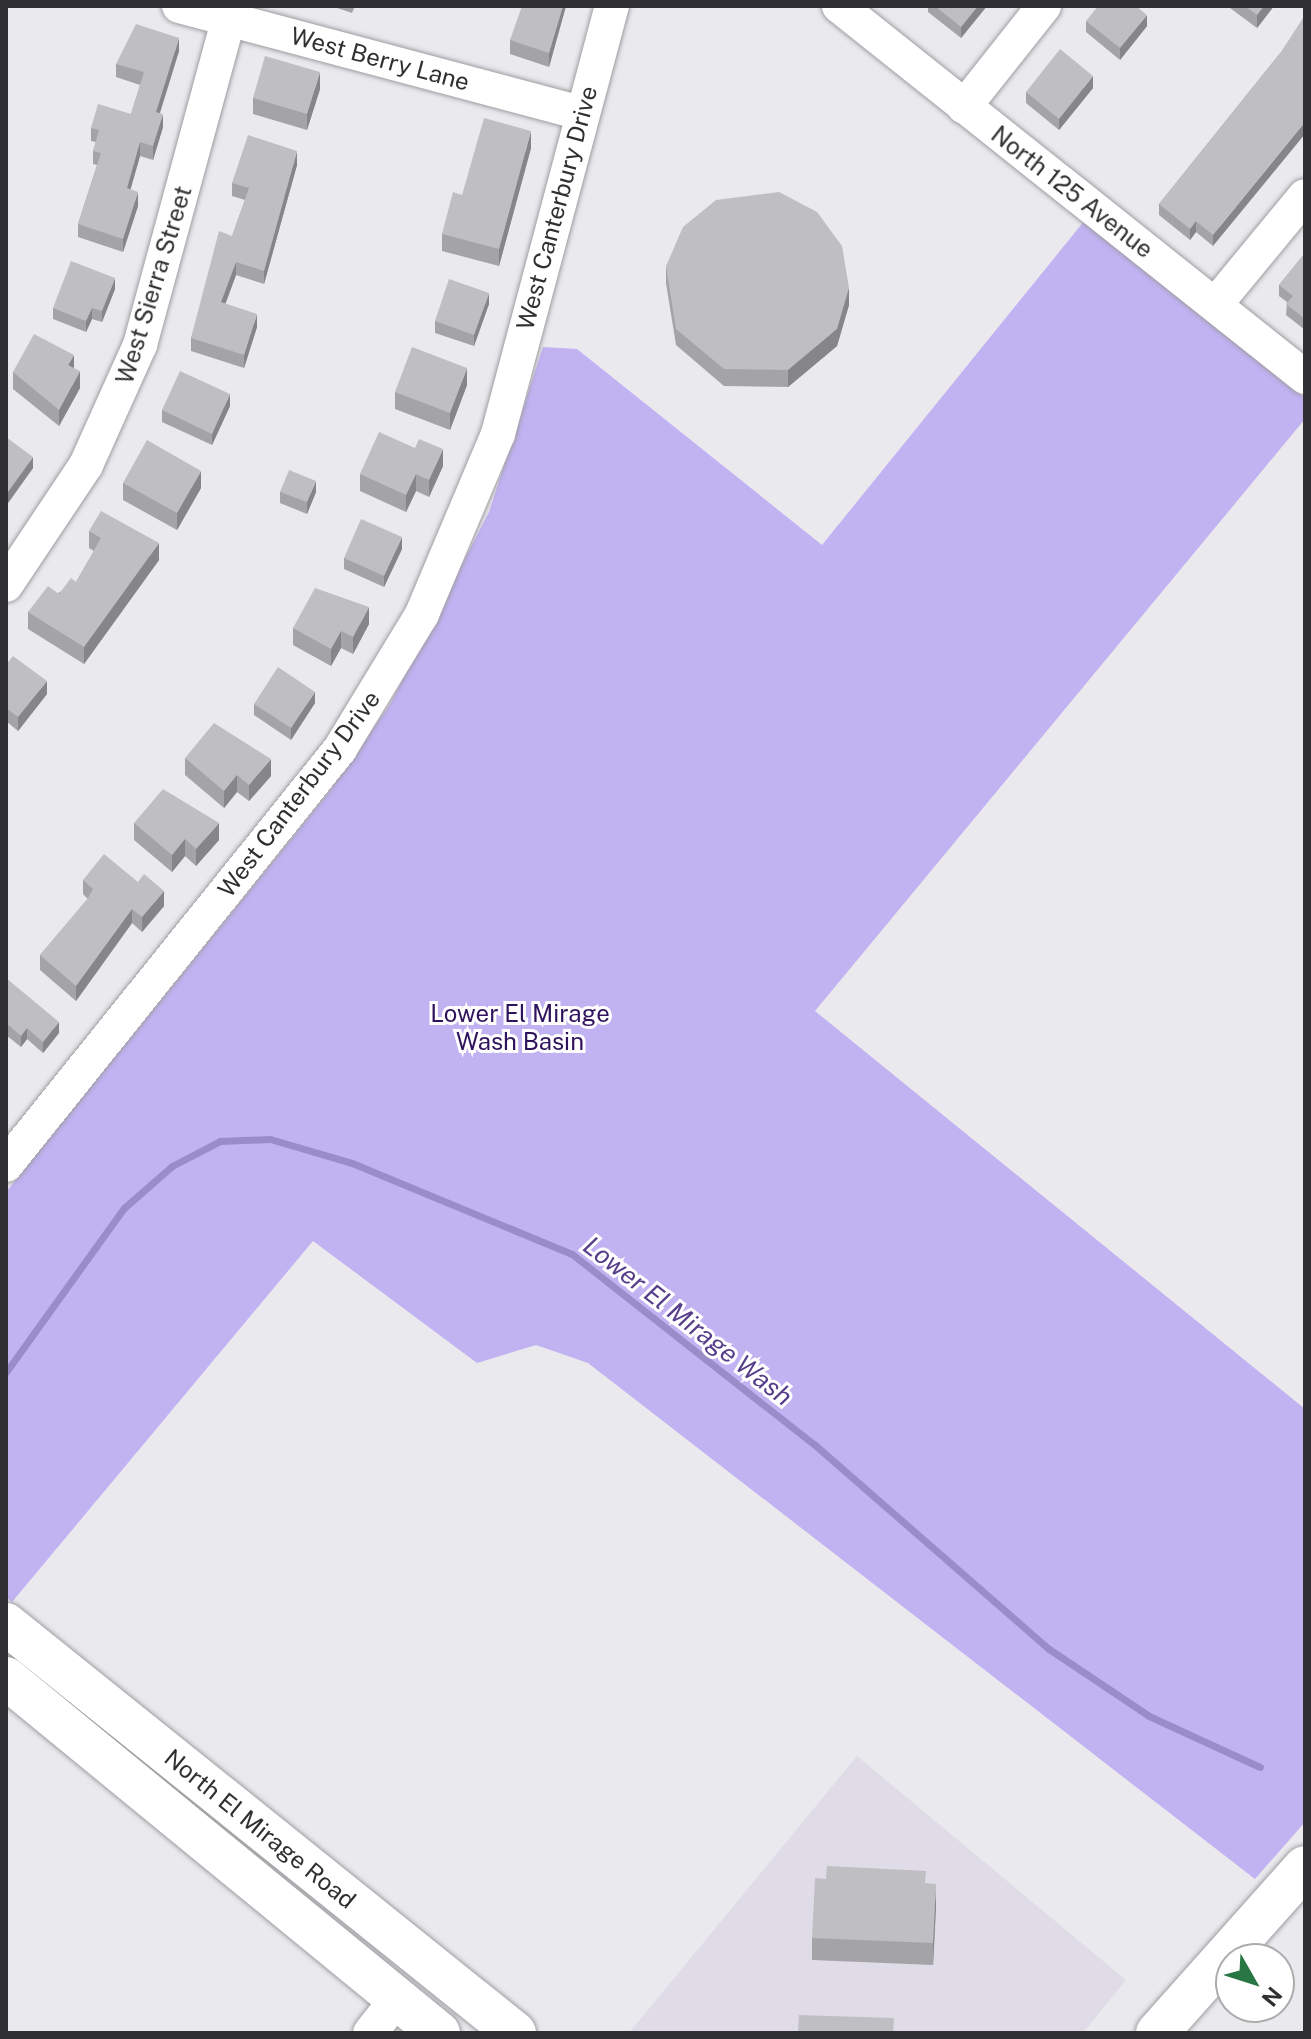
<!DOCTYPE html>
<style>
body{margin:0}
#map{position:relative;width:1311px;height:2039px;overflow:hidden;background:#eae9ee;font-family:"Public Sans",sans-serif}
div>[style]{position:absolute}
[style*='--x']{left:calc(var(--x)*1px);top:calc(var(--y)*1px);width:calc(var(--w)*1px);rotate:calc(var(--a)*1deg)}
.built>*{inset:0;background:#dfdce8}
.green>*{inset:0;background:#c1b2f2}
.stream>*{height:7px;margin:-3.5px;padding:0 3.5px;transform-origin:3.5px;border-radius:3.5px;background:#9a8bc9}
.roads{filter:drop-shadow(0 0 2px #9e9ea2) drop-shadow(0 0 2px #9e9ea2)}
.minor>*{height:34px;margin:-17px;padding:0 17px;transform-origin:17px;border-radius:17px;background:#fff}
.major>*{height:42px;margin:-21px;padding:0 21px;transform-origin:21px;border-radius:21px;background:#fff}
.wall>*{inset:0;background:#a4a3a8}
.shaded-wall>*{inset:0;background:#868588}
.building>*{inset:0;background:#bfbec3}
span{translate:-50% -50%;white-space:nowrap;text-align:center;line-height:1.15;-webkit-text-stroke:6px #fff;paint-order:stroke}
.street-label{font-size:24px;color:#302f31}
.park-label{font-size:24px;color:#30135d}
.water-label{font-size:26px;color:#563e8a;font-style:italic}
.frame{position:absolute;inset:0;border:8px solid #302f31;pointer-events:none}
.north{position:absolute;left:1215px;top:1943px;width:80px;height:80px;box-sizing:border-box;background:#fff;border:2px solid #acacad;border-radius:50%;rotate:129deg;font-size:22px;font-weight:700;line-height:32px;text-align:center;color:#302f31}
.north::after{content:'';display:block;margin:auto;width:28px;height:36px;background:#297645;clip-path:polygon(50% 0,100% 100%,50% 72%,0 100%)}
</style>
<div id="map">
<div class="built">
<i style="clip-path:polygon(857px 1756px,1126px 1980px,1083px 2033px,629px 2033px)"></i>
</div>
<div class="green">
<i style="clip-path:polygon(1085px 220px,1305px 398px,1305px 419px,815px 1011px,1305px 1409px,1305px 1822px,1255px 1879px,588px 1363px,536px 1345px,477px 1363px,313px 1241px,12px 1602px,6px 1597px,6px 1192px,329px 792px,390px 704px,489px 512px,543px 347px,577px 349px,822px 545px)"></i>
</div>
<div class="stream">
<i style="--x:6;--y:1372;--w:202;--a:-54.3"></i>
<i style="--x:124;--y:1208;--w:64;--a:-41.2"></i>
<i style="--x:172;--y:1166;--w:54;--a:-27.5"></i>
<i style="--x:220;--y:1141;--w:50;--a:-2.3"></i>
<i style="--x:270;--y:1139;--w:85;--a:16.3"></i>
<i style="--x:352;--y:1163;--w:238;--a:22.5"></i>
<i style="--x:572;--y:1254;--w:309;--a:38.2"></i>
<i style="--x:815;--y:1445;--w:310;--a:41.1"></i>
<i style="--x:1049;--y:1649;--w:120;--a:33.8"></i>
<i style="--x:1149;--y:1716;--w:122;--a:24.7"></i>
</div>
<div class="roads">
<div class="minor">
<i style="--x:179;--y:6;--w:416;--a:14.9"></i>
<i style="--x:839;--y:6;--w:596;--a:38.52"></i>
<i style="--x:964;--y:107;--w:129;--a:-51.6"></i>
<i style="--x:1215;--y:305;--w:141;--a:-50.5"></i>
<i style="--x:6;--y:585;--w:144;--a:-56.3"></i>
<i style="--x:86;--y:465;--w:132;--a:-65.8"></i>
<i style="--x:140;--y:345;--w:351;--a:-74.8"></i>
<i style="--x:6;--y:1165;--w:533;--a:-51.24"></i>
<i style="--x:340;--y:749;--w:158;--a:-58.7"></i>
<i style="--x:422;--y:614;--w:195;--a:-67.1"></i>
<i style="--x:498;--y:434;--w:443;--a:-75.1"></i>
<i style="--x:370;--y:2033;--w:42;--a:-51.8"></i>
</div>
<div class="major">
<i style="--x:6;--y:1624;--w:653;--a:38.78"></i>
<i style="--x:6;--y:1678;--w:560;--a:39.35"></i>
<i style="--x:1157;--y:2033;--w:222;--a:-48.3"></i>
</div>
</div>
<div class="wall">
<i style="clip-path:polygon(331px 6px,355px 6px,352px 13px)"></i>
<i style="clip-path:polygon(566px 6px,549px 67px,510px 54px,510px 40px)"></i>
<i style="clip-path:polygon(928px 6px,987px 6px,961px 38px,928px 12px)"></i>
<i style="clip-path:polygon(1230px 6px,1274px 6px,1257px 28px,1230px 8px)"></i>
<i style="clip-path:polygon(1086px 21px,1147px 26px,1120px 60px,1086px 32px)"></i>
<i style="clip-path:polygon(179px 51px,160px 113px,163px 127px,153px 160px,140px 156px,130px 190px,138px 206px,123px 252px,78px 237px,78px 224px,97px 165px,93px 164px,93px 151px,96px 142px,91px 141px,91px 128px,131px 114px,140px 85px,116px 77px,116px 64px)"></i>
<i style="clip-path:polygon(1281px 52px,1213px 246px,1196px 232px,1190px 240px,1159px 215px,1159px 204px)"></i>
<i style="clip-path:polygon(1093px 88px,1059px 130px,1026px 103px,1026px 92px)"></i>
<i style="clip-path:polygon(320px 89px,307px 130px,253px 114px,253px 98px)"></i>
<i style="clip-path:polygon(531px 148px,499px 266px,442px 251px,442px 234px,462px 195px)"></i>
<i style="clip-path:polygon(297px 165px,264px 284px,236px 275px,225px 304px,257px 327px,244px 368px,191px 351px,191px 338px,232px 236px,245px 200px,232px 196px,232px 183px)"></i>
<i style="clip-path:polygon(1305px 253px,1305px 330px,1286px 315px,1287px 302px,1279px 296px,1279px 285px)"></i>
<i style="clip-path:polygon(666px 266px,849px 305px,837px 346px,788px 387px,724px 386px,676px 345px,666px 283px)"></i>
<i style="clip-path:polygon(115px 289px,102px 322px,92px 319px,86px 332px,53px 319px,53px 308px)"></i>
<i style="clip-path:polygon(489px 304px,474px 346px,435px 333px,435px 321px)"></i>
<i style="clip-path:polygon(13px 372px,80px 388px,59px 426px,13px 389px)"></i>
<i style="clip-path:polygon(467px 385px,450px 430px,395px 409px,395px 392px)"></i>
<i style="clip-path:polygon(230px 406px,212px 445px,162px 422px,162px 410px)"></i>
<i style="clip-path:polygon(6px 437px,33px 468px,8px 503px,6px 502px)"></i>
<i style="clip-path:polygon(443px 466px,429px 497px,416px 491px,406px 512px,360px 491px,360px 474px)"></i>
<i style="clip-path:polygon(123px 483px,201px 488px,177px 530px,123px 500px)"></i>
<i style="clip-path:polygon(280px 492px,316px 492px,307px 514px,280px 503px)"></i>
<i style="clip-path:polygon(89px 531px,159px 560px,84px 664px,28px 629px,28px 612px,76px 582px,94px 551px,89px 548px)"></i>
<i style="clip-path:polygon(402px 549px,384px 587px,344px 569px,344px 558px)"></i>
<i style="clip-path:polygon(369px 624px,353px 654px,341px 648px,331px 666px,293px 645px,293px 628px)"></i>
<i style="clip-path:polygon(6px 665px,47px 694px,18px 731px,6px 721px)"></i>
<i style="clip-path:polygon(315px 703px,291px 740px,254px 715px,254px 704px)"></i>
<i style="clip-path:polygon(185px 758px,271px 776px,249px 801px,237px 792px,224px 808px,185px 775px)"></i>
<i style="clip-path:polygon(134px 823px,219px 840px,196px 866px,185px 856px,172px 872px,134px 840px)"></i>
<i style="clip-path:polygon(83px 880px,164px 906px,142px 932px,132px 923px,76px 1001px,40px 970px,40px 955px,88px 899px,83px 894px)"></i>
<i style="clip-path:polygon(6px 978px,59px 1033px,43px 1053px,27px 1039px,21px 1047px,6px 1035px)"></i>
<i style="clip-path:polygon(926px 1883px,936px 1906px,933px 1965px,812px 1960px,812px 1938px)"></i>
</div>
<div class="shaded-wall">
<i style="clip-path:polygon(563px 6px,566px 6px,549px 67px,549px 53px)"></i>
<i style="clip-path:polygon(978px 6px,987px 6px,961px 38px,961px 27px)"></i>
<i style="clip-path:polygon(1264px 6px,1274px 6px,1257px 28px,1257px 15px)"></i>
<i style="clip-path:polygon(1147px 15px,1147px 26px,1120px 60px,1120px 48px)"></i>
<i style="clip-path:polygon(179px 38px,179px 51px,156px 125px,156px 112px)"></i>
<i style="clip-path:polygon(320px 72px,320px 89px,307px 130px,307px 114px)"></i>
<i style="clip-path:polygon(1093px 76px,1093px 88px,1059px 130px,1059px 119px)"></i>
<i style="clip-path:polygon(163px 114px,163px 127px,153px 160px,153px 146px)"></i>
<i style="clip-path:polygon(1305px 122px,1305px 134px,1213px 246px,1213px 235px)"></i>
<i style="clip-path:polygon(531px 131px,531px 148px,499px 266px,499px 249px)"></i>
<i style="clip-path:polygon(140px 142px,140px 156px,127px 202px,127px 188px)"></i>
<i style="clip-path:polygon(297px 151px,297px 165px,264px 284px,264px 271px)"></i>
<i style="clip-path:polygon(138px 192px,138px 206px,123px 252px,123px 239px)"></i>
<i style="clip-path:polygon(1196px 221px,1196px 232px,1190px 240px,1190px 229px)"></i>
<i style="clip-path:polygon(236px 262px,236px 275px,221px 316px,221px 302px)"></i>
<i style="clip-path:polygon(115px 278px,115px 289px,102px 322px,102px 311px)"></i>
<i style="clip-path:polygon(849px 288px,849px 305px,837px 346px,788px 387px,788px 370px)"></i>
<i style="clip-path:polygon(489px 293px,489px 304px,474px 346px,474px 335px)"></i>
<i style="clip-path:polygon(92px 308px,92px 319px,86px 332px,86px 321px)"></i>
<i style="clip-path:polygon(257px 314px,257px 327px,244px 368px,244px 355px)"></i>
<i style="clip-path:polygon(74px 355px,74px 372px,68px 365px)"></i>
<i style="clip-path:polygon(467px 368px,467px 385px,450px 430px,450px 413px)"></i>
<i style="clip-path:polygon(80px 371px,80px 388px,59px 426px,59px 410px)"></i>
<i style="clip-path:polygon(230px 394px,230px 406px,212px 445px,212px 434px)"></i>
<i style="clip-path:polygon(443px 449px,443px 466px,429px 497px,429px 480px)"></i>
<i style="clip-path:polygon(33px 457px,33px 468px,8px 503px,8px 492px)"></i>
<i style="clip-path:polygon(201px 471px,201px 488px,177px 530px,177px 513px)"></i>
<i style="clip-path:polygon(416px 474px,416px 491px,406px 512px,406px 495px)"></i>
<i style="clip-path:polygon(316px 481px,316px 492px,307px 514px,307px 502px)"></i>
<i style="clip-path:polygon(402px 537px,402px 549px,384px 587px,384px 576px)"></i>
<i style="clip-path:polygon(159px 543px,159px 560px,84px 664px,84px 647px)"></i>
<i style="clip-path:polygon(369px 607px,369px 624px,353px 654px,353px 637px)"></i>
<i style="clip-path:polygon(341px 631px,341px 648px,331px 666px,331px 649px)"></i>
<i style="clip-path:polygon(47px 681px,47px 694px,18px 731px,18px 717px)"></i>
<i style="clip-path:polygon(315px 692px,315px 703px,291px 740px,291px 728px)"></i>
<i style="clip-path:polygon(271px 759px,271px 776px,249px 801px,249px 785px)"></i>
<i style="clip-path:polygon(237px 775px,237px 792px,224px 808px,224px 791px)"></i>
<i style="clip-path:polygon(219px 823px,219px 840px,196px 866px,196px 849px)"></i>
<i style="clip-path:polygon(185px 839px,185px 856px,172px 872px,172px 855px)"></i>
<i style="clip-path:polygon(164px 891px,164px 906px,142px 932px,142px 917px)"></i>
<i style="clip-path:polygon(132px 909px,132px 923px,76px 1001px,76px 986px)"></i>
<i style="clip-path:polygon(59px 1022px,59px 1033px,43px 1053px,43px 1042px)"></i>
<i style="clip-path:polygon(27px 1028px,27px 1039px,21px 1047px,21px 1036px)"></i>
<i style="clip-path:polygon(936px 1884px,936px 1906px,933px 1965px,933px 1943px)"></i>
</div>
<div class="building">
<i style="clip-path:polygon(522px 6px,563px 6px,549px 53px,510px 40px)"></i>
<i style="clip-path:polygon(935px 6px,978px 6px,961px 27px)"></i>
<i style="clip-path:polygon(1098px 6px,1136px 6px,1147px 15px,1120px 48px,1086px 21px)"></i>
<i style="clip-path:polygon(1245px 6px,1264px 6px,1257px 15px)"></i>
<i style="clip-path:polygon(1305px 15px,1305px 122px,1213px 235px,1196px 221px,1190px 229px,1159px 204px,1281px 52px)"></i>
<i style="clip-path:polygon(136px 24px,179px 38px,156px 112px,163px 114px,153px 146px,140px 142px,127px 188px,138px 192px,123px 239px,78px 224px,101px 153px,93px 151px,99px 130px,91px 128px,98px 104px,131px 114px,144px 72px,116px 64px)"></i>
<i style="clip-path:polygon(1060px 49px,1093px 76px,1059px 119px,1026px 92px)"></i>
<i style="clip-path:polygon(265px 56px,320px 72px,307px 114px,253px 98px)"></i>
<i style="clip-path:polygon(484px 118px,531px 131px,499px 249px,442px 234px,453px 192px,462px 195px)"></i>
<i style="clip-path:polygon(248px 135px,297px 151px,264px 271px,236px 262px,221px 302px,257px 314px,244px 355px,191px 338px,219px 231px,232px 236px,249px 188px,232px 183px)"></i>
<i style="clip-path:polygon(779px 192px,817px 212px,842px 246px,849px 288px,837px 329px,788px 370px,724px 369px,676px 329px,666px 266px,683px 227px,716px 200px)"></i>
<i style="clip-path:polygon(1305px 253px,1305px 319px,1286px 304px,1293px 296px,1279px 285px)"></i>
<i style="clip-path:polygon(71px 261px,115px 278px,102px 311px,92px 308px,86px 321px,53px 308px)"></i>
<i style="clip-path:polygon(449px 279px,489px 293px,474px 335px,435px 321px)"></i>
<i style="clip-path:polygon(34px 334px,74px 355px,68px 365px,80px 371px,59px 410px,13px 372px)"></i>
<i style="clip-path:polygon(412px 347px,467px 368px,450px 413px,395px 392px)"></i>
<i style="clip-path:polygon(180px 371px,230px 394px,212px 434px,162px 410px)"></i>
<i style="clip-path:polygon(379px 432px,415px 448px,419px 439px,443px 449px,429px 480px,416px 474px,406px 495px,360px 474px)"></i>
<i style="clip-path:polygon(6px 437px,33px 457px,8px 492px,6px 490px)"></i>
<i style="clip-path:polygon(147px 440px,201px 471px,177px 513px,123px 483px)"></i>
<i style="clip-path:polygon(289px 470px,316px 481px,307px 502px,280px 492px)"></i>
<i style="clip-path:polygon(101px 511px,159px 543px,84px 647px,28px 612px,48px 586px,59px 594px,71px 578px,76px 582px,101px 538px,89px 531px)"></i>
<i style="clip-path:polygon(361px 519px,402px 537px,384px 576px,344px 558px)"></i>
<i style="clip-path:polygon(315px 588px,369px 607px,353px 637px,341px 631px,331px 649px,293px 628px)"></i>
<i style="clip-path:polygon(13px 656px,47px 681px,18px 717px,6px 708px,6px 665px)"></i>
<i style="clip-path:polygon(278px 667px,315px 692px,291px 728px,254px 704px)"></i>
<i style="clip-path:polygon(214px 723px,271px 759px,249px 785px,237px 775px,224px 791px,185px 758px)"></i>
<i style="clip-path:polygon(163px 789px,219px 823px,196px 849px,185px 839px,172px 855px,134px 823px)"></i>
<i style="clip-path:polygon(104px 854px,138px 882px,144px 874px,164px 891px,142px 917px,132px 909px,76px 986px,40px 955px,88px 898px,93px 889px,83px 880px)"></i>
<i style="clip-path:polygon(6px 978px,59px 1022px,43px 1042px,27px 1028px,21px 1036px,6px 1023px)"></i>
<i style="clip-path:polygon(827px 1866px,926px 1871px,925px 1883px,936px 1884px,933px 1943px,812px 1938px,815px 1878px,826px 1879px)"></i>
<i style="clip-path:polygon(799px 2015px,894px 2018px,893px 2033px,798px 2033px)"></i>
</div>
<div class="street-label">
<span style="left:380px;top:59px;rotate:15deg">West Berry Lane</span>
<span style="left:1072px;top:192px;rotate:38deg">North 125 Avenue</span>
<span style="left:557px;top:208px;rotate:-75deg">West Canterbury Drive</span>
<span style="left:154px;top:285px;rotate:-73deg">West Sierra Street</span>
<span style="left:299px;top:794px;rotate:-53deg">West Canterbury Drive</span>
<span style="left:260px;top:1829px;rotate:39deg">North El Mirage Road</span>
</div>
<div class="park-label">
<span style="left:520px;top:1028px">Lower El Mirage<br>Wash Basin</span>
</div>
<div class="water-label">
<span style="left:688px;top:1321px;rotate:38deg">Lower El Mirage Wash</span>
</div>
<div class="frame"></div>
<div class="north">N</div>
</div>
